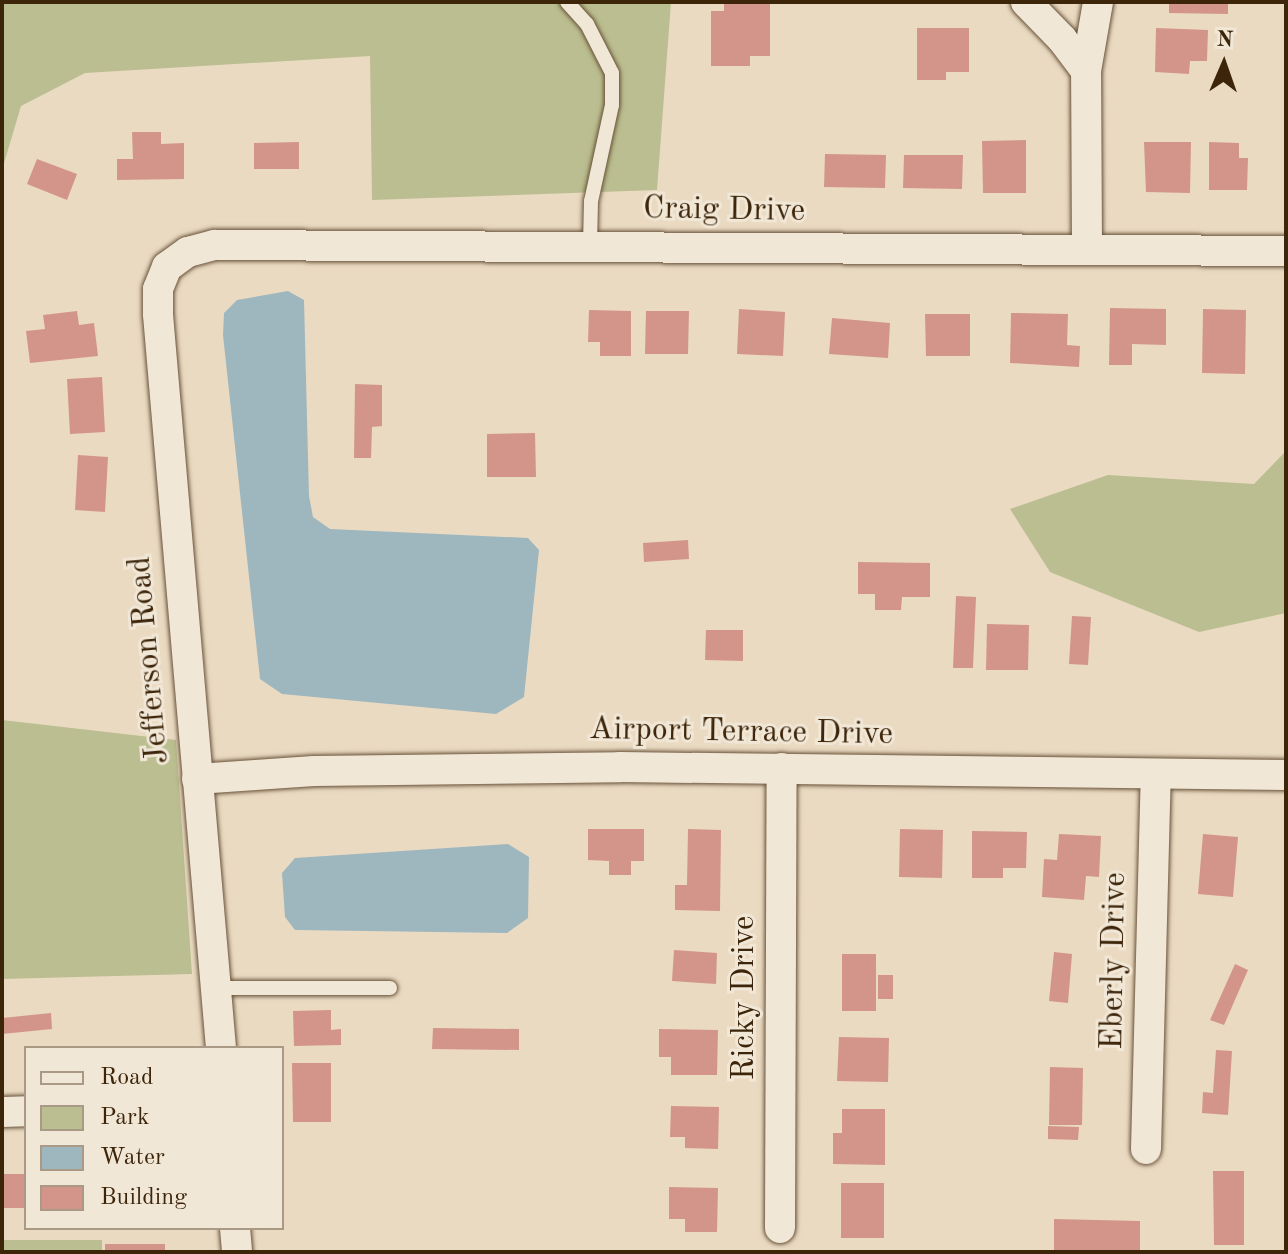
<!DOCTYPE html>
<style>
body{margin:0}
#map{position:relative;width:1288px;height:1254px;overflow:hidden;background:#eadac2;font-family:"Old Standard TT",serif}
div>[style]{position:absolute}
[style*='--x']{left:calc(var(--x)*1px);top:calc(var(--y)*1px);width:calc(var(--w)*1px);rotate:calc(var(--a)*1deg)}
.green>*{inset:0;background:#bbbe90}
.water>*{inset:0;background:#9eb7bf}
.building>*{inset:0;background:#d39589}
.roads{filter:drop-shadow(0 0 2px #685238) drop-shadow(0 0 2px #685238)}
.service>*{height:14px;margin:-7px;padding:0 7px;transform-origin:7px;border-radius:7px;background:#f1e7d7}
.minor>*{height:30px;margin:-15px;padding:0 15px;transform-origin:15px;border-radius:15px;background:#f1e7d7}
span{translate:-50% -50%;white-space:nowrap;text-align:center;line-height:1.15;-webkit-text-stroke:6px #f1e7d7;paint-order:stroke}
.street-label{font-size:32px;color:#3d250a}
.frame{position:absolute;inset:0;border:4px solid #3d250a;pointer-events:none}
.legend{position:absolute;left:24px;top:1046px;width:260px;height:184px;box-sizing:border-box;background:#f1e7d7;border:2px solid #a99985;margin:0;padding:10px 14px;list-style:none;font-size:24px;color:#3d250a}
.legend li{display:flex;align-items:center;gap:16px;height:40px}
.legend b{width:40px;border:2px solid #a99985}
.north{position:absolute;left:1184px;top:24px;width:80px;height:80px;-webkit-text-stroke:6px #f1e7d7;paint-order:stroke;rotate:2deg;font-size:22px;font-weight:700;line-height:32px;text-align:center;color:#3d250a}
.north::after{content:'';display:block;margin:auto;width:28px;height:36px;background:#3d250a;clip-path:polygon(50% 0,100% 100%,50% 72%,0 100%)}
</style>
<div id="map">
<div class="green">
<i style="clip-path:polygon(2px 2px,671px 2px,657px 190px,372px 200px,370px 56px,85px 73px,21px 106px,2px 170px)"></i>
<i style="clip-path:polygon(1286px 451px,1286px 613px,1199px 632px,1050px 572px,1010px 509px,1108px 475px,1254px 484px)"></i>
<i style="clip-path:polygon(2px 720px,176px 740px,192px 974px,2px 979px)"></i>
<i style="clip-path:polygon(2px 1240px,102px 1240px,102px 1252px,2px 1252px)"></i>
</div>
<div class="water">
<i style="clip-path:polygon(288px 291px,304px 300px,309px 496px,313px 517px,330px 529px,528px 538px,539px 550px,524px 697px,496px 714px,282px 694px,260px 679px,223px 335px,224px 313px,237px 300px)"></i>
<i style="clip-path:polygon(508px 844px,529px 857px,528px 918px,507px 933px,295px 930px,285px 917px,282px 873px,295px 858px)"></i>
</div>
<div class="building">
<i style="clip-path:polygon(724px 2px,770px 2px,770px 56px,750px 56px,750px 66px,711px 66px,711px 11px,724px 11px)"></i>
<i style="clip-path:polygon(1169px 2px,1228px 2px,1228px 14px,1169px 13px)"></i>
<i style="clip-path:polygon(917px 28px,969px 28px,969px 72px,946px 72px,946px 80px,917px 80px)"></i>
<i style="clip-path:polygon(1156px 28px,1208px 30px,1207px 61px,1190px 61px,1189px 74px,1155px 72px)"></i>
<i style="clip-path:polygon(132px 132px,161px 132px,161px 144px,184px 143px,184px 179px,117px 180px,117px 159px,133px 159px)"></i>
<i style="clip-path:polygon(1026px 140px,1026px 193px,983px 193px,982px 141px)"></i>
<i style="clip-path:polygon(299px 142px,299px 169px,254px 169px,254px 143px)"></i>
<i style="clip-path:polygon(1144px 142px,1191px 142px,1190px 193px,1146px 192px)"></i>
<i style="clip-path:polygon(1209px 142px,1239px 143px,1239px 158px,1248px 158px,1247px 190px,1209px 190px)"></i>
<i style="clip-path:polygon(825px 154px,886px 155px,885px 188px,824px 187px)"></i>
<i style="clip-path:polygon(904px 155px,963px 155px,962px 189px,903px 188px)"></i>
<i style="clip-path:polygon(37px 159px,77px 174px,67px 200px,27px 184px)"></i>
<i style="clip-path:polygon(1110px 308px,1166px 309px,1166px 345px,1132px 344px,1132px 365px,1109px 365px)"></i>
<i style="clip-path:polygon(739px 309px,785px 312px,783px 356px,737px 354px)"></i>
<i style="clip-path:polygon(1203px 309px,1246px 310px,1245px 374px,1202px 373px)"></i>
<i style="clip-path:polygon(589px 310px,631px 311px,631px 356px,600px 356px,600px 342px,588px 342px)"></i>
<i style="clip-path:polygon(77px 311px,79px 325px,94px 323px,98px 356px,30px 363px,26px 331px,45px 329px,43px 315px)"></i>
<i style="clip-path:polygon(646px 311px,689px 311px,688px 354px,645px 354px)"></i>
<i style="clip-path:polygon(1011px 313px,1068px 314px,1067px 345px,1080px 346px,1079px 367px,1010px 363px)"></i>
<i style="clip-path:polygon(925px 314px,970px 314px,970px 356px,926px 356px)"></i>
<i style="clip-path:polygon(832px 318px,890px 323px,888px 358px,829px 354px)"></i>
<i style="clip-path:polygon(102px 377px,105px 432px,70px 434px,67px 379px)"></i>
<i style="clip-path:polygon(355px 384px,382px 385px,382px 426px,372px 427px,371px 458px,354px 458px)"></i>
<i style="clip-path:polygon(535px 433px,536px 477px,487px 477px,487px 434px)"></i>
<i style="clip-path:polygon(78px 455px,108px 457px,105px 512px,75px 510px)"></i>
<i style="clip-path:polygon(688px 540px,689px 559px,644px 562px,643px 543px)"></i>
<i style="clip-path:polygon(858px 562px,930px 563px,930px 597px,902px 597px,901px 610px,875px 610px,875px 594px,858px 594px)"></i>
<i style="clip-path:polygon(956px 596px,976px 597px,973px 668px,953px 668px)"></i>
<i style="clip-path:polygon(1072px 616px,1091px 617px,1088px 665px,1069px 664px)"></i>
<i style="clip-path:polygon(987px 624px,1029px 625px,1028px 670px,986px 670px)"></i>
<i style="clip-path:polygon(706px 630px,743px 630px,743px 661px,705px 660px)"></i>
<i style="clip-path:polygon(588px 829px,644px 829px,644px 861px,631px 861px,631px 875px,609px 875px,609px 861px,588px 860px)"></i>
<i style="clip-path:polygon(688px 829px,721px 830px,720px 911px,675px 910px,675px 885px,687px 885px)"></i>
<i style="clip-path:polygon(900px 829px,943px 830px,942px 878px,899px 877px)"></i>
<i style="clip-path:polygon(972px 831px,1027px 832px,1026px 868px,1003px 868px,1003px 878px,972px 878px)"></i>
<i style="clip-path:polygon(1059px 834px,1101px 836px,1099px 877px,1086px 876px,1084px 900px,1042px 897px,1044px 859px,1057px 860px)"></i>
<i style="clip-path:polygon(1203px 834px,1238px 837px,1233px 897px,1198px 894px)"></i>
<i style="clip-path:polygon(674px 950px,717px 953px,716px 984px,672px 981px)"></i>
<i style="clip-path:polygon(1054px 952px,1072px 954px,1068px 1003px,1049px 1001px)"></i>
<i style="clip-path:polygon(842px 954px,876px 954px,876px 1011px,842px 1011px)"></i>
<i style="clip-path:polygon(1235px 964px,1248px 970px,1224px 1025px,1210px 1020px)"></i>
<i style="clip-path:polygon(878px 975px,893px 975px,893px 999px,878px 999px)"></i>
<i style="clip-path:polygon(331px 1010px,331px 1030px,341px 1029px,341px 1045px,294px 1046px,293px 1011px)"></i>
<i style="clip-path:polygon(51px 1013px,52px 1029px,2px 1034px,2px 1018px)"></i>
<i style="clip-path:polygon(433px 1028px,519px 1029px,519px 1050px,432px 1049px)"></i>
<i style="clip-path:polygon(659px 1029px,718px 1030px,717px 1075px,671px 1075px,671px 1057px,659px 1057px)"></i>
<i style="clip-path:polygon(839px 1037px,889px 1038px,888px 1082px,837px 1081px)"></i>
<i style="clip-path:polygon(1216px 1050px,1232px 1051px,1228px 1115px,1202px 1113px,1203px 1092px,1213px 1093px)"></i>
<i style="clip-path:polygon(292px 1063px,331px 1063px,331px 1122px,293px 1122px)"></i>
<i style="clip-path:polygon(1050px 1067px,1083px 1068px,1082px 1125px,1049px 1125px)"></i>
<i style="clip-path:polygon(671px 1106px,719px 1107px,718px 1149px,685px 1148px,685px 1137px,670px 1137px)"></i>
<i style="clip-path:polygon(842px 1109px,885px 1109px,885px 1165px,833px 1164px,833px 1133px,842px 1133px)"></i>
<i style="clip-path:polygon(1048px 1126px,1079px 1127px,1078px 1140px,1048px 1139px)"></i>
<i style="clip-path:polygon(1213px 1171px,1244px 1171px,1244px 1245px,1214px 1245px)"></i>
<i style="clip-path:polygon(2px 1174px,26px 1174px,26px 1208px,2px 1208px)"></i>
<i style="clip-path:polygon(841px 1183px,884px 1183px,884px 1238px,841px 1238px)"></i>
<i style="clip-path:polygon(669px 1187px,718px 1188px,717px 1232px,685px 1232px,685px 1219px,669px 1219px)"></i>
<i style="clip-path:polygon(1054px 1219px,1140px 1221px,1140px 1252px,1054px 1252px)"></i>
<i style="clip-path:polygon(105px 1244px,165px 1244px,165px 1252px,105px 1252px)"></i>
</div>
<div class="roads">
<div class="service">
<i style="--x:567;--y:2;--w:30;--a:48"></i>
<i style="--x:587;--y:24;--w:55;--a:63"></i>
<i style="--x:612;--y:73;--w:32;--a:90"></i>
<i style="--x:612;--y:105;--w:98;--a:102.3"></i>
<i style="--x:591;--y:201;--w:44;--a:91.3"></i>
<i style="--x:216;--y:988;--w:174;--a:0"></i>
</div>
<div class="minor">
<i style="--x:1026;--y:2;--w:52;--a:45.8"></i>
<i style="--x:1062;--y:39;--w:40;--a:53"></i>
<i style="--x:1087;--y:249;--w:178;--a:-90.3"></i>
<i style="--x:1086;--y:71;--w:70;--a:-80.1"></i>
<i style="--x:197;--y:779;--w:117;--a:-3.9"></i>
<i style="--x:314;--y:771;--w:306;--a:-0.7"></i>
<i style="--x:620;--y:767;--w:666;--a:0.69"></i>
<i style="--x:221;--y:1048;--w:737;--a:-94.91"></i>
<i style="--x:158;--y:314;--w:25;--a:-90"></i>
<i style="--x:158;--y:289;--w:24;--a:-68"></i>
<i style="--x:167;--y:267;--w:26;--a:-36"></i>
<i style="--x:188;--y:252;--w:28;--a:-15"></i>
<i style="--x:215;--y:245;--w:1071;--a:0.32"></i>
<i style="--x:2;--y:1112;--w:24;--a:-2"></i>
<i style="--x:1146;--y:1149;--w:375;--a:-88.5"></i>
<i style="--x:235;--y:1228;--w:24;--a:85"></i>
<i style="--x:780;--y:1228;--w:460;--a:-89.8"></i>
</div>
</div>
<div class="street-label">
<span style="left:724px;top:211px;rotate:1deg">Craig Drive</span>
<span style="left:150px;top:660px;rotate:-95deg">Jefferson Road</span>
<span style="left:741px;top:733px;rotate:1deg">Airport Terrace Drive</span>
<span style="left:1115px;top:961px;rotate:-89deg">Eberly Drive</span>
<span style="left:745px;top:998px;rotate:-90deg">Ricky Drive</span>
</div>
<div class="frame"></div>
<ul class="legend">
<li><b style="height:10px;background:#f1e7d7"></b>Road</li>
<li><b style="height:22px;background:#bbbe90"></b>Park</li>
<li><b style="height:22px;background:#9eb7bf"></b>Water</li>
<li><b style="height:22px;background:#d39589"></b>Building</li>
</ul>
<div class="north">N</div>
</div>
